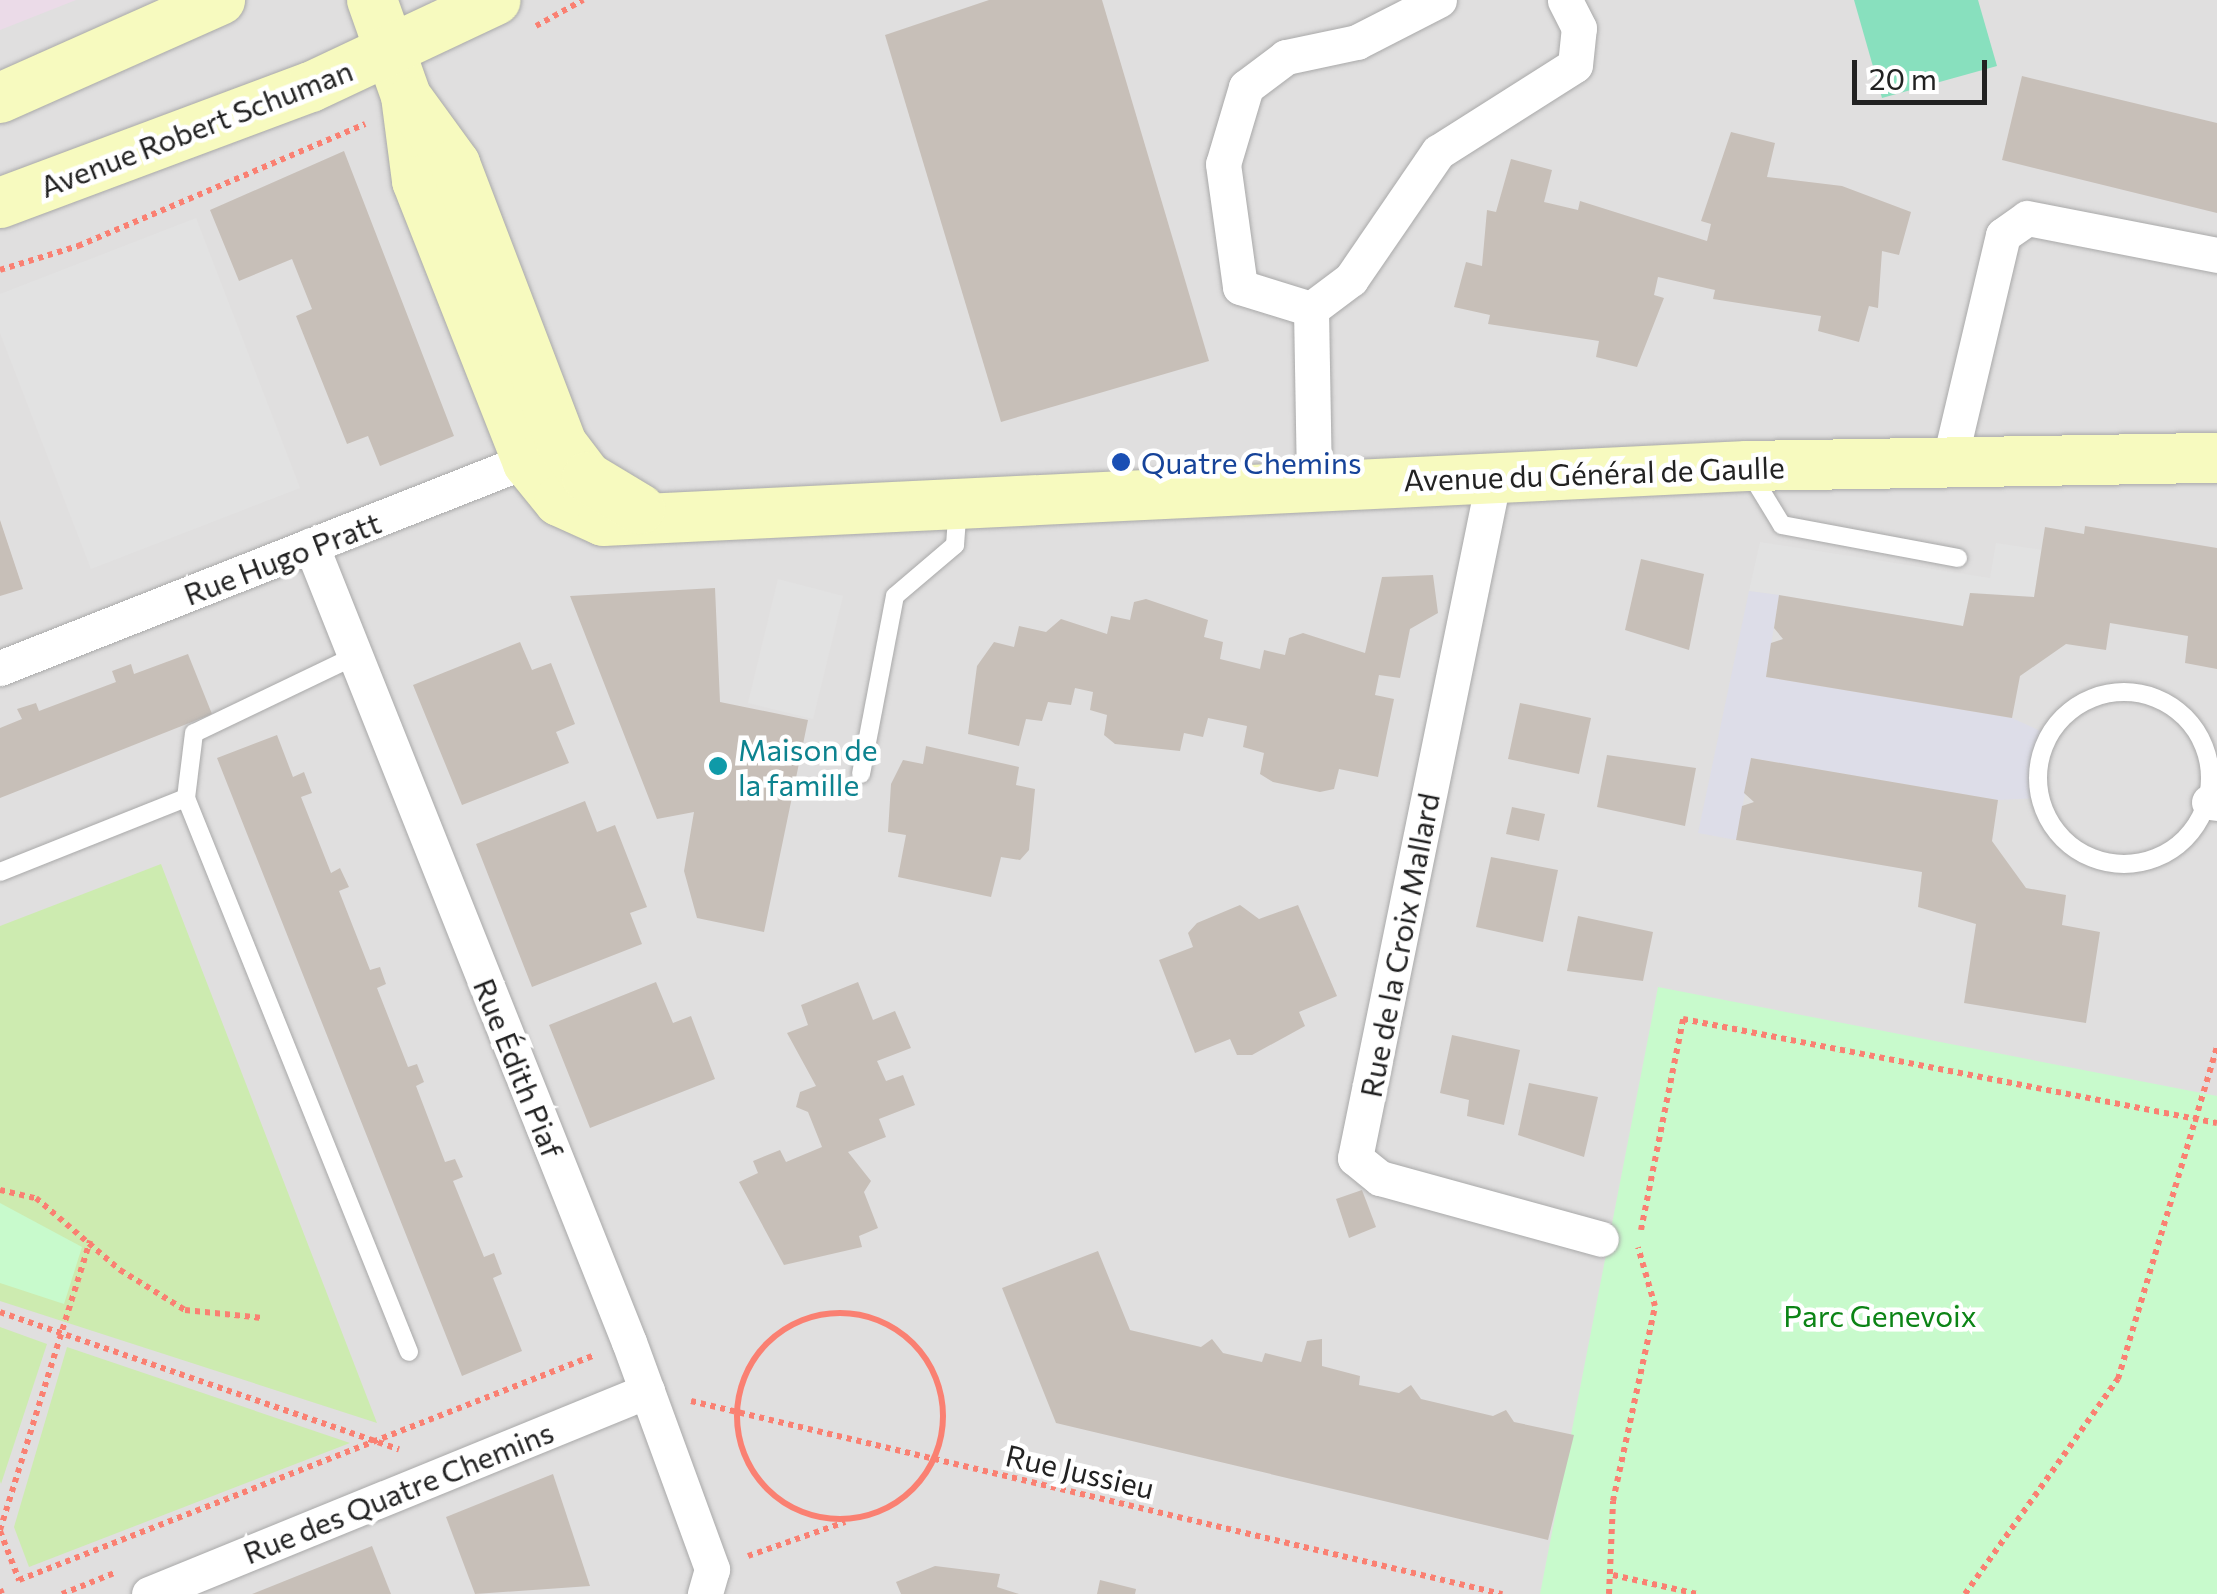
<!DOCTYPE html>
<meta charset="utf-8">
<style>
body{margin:0}
#map{position:relative;width:2217px;height:1594px;overflow:hidden;background:#f2efe9;font-family:Commissioner,sans-serif}
div>[style]{position:absolute}
[style*='--x']{left:calc(var(--x)*1px);top:calc(var(--y)*1px);width:calc(var(--w)*1px);rotate:calc(var(--a)*1deg)}
.residential>*{inset:0;background:#e0dfdf}
.industrial>*{inset:0;background:#ebdbe8}
.grass>*{inset:0;background:#cdebb0}
.park>*{inset:0;background:#c8facc}
.pitch>*{inset:0;background:#88e0be}
.parking>*{inset:0;background:#e2e2e2}
.plaza>*{inset:0;background:#dddde8}
.building>*{inset:0;background:#c7bfb8}
.path>*{height:6px;margin-top:-3px;transform-origin:0;background:repeating-linear-gradient(90deg,#fa8072 0 5px,transparent 0 10px)}
.path>.ring{margin:-3px;padding:0;box-sizing:content-box;background:none;border:6px solid #fa8072;border-radius:50%}
.roads{filter:drop-shadow(0 0 2px #a9a9a9) drop-shadow(0 0 2px #a9a9a9)}
.lane>*{height:18px;margin:-9px;padding:0 9px;transform-origin:9px;border-radius:9px;background:#fff}
.lane>.ring{margin:-9px;padding:0;box-sizing:content-box;background:none;border:18px solid #fff;border-radius:50%}
.street>*{height:35px;margin:-17.5px;padding:0 17.5px;transform-origin:17.5px;border-radius:17.5px;background:#fff}
.secondary>*{height:50px;margin:-25px;padding:0 25px;transform-origin:25px;border-radius:25px;background:#f7fabf}
.dots>*{width:28px;height:28px;translate:-50% -50%;box-sizing:border-box;border:5px solid #fff;border-radius:50%}
span{translate:-50% -50%;white-space:nowrap;text-align:center;line-height:1.15;-webkit-text-stroke:9px #fff;paint-order:stroke}
.street-label{font-size:30px;color:#222}
.transit-label{font-size:30px;color:#164399}
.left{translate:0 -50%;text-align:left}
.culture-label{font-size:30px;color:#0d838f}
.park-label{font-size:30px;color:#0c8416}
.scale{position:absolute;left:1852px;top:60px;width:135px;height:45px;box-sizing:border-box;border:5px solid #222;border-top:0;padding-left:12px;font-size:30px;line-height:35px;white-space:nowrap;color:#222;-webkit-text-stroke:8px #fff;paint-order:stroke}
</style>
<div id="map">
<div class="residential">
<i style="clip-path:polygon(0 0,2217px 0,2217px 1594px,0 1594px)"></i>
</div>
<div class="industrial">
<i style="clip-path:polygon(0 0,76px 0,0 30px)"></i>
</div>
<div class="grass">
<i style="clip-path:polygon(161px 864px,377px 1423px,0 1301px,0 926px)"></i>
<i style="clip-path:polygon(0 1327px,47px 1344px,1px 1484px,0 1481px)"></i>
<i style="clip-path:polygon(67px 1347px,350px 1443px,29px 1567px,14px 1527px)"></i>
</div>
<div class="park">
<i style="clip-path:polygon(1658px 987px,2217px 1096px,2217px 1594px,1540px 1594px)"></i>
<i style="clip-path:polygon(0 1203px,82px 1247px,64px 1304px,0 1283px)"></i>
</div>
<div class="pitch">
<i style="clip-path:polygon(1854px 0,1978px 0,1997px 66px,1882px 98px)"></i>
</div>
<div class="parking">
<i style="clip-path:polygon(196px 218px,300px 488px,91px 569px,0 333px,0 294px)"></i>
<i style="clip-path:polygon(1760px 542px,1990px 578px,1996px 543px,2042px 550px,2034px 597px,1970px 593px,1963px 626px,1749px 591px)"></i>
<i style="clip-path:polygon(778px 579px,843px 596px,813px 719px,748px 703px)"></i>
</div>
<div class="plaza">
<i style="clip-path:polygon(1749px 591px,1779px 595px,1766px 677px,2012px 718px,2049px 735px,2039px 798px,1998px 800px,1752px 758px,1736px 840px,1698px 833px)"></i>
</div>
<div class="building">
<i style="clip-path:polygon(989px 0,1102px 0,1209px 361px,1001px 422px,885px 35px)"></i>
<i style="clip-path:polygon(2022px 76px,2217px 123px,2217px 213px,2002px 160px)"></i>
<i style="clip-path:polygon(1731px 132px,1775px 143px,1767px 177px,1842px 186px,1911px 212px,1899px 255px,1882px 251px,1878px 308px,1869px 306px,1859px 342px,1818px 331px,1821px 316px,1713px 299px,1715px 290px,1658px 277px,1654px 295px,1664px 298px,1637px 367px,1596px 357px,1599px 341px,1488px 324px,1490px 315px,1454px 307px,1466px 262px,1482px 266px,1487px 210px,1496px 212px,1511px 159px,1552px 170px,1544px 202px,1578px 210px,1580px 201px,1707px 241px,1711px 224px,1701px 221px)"></i>
<i style="clip-path:polygon(344px 151px,454px 436px,380px 466px,368px 436px,347px 444px,296px 316px,312px 309px,292px 259px,239px 281px,210px 210px)"></i>
<i style="clip-path:polygon(0 520px,23px 589px,0 596px)"></i>
<i style="clip-path:polygon(2085px 526px,2217px 548px,2217px 669px,2185px 663px,2188px 636px,2110px 623px,2106px 650px,2066px 644px,2020px 676px,2012px 718px,1766px 677px,1771px 643px,1783px 639px,1774px 628px,1779px 595px,1963px 626px,1970px 593px,2034px 597px,2045px 527px,2084px 534px)"></i>
<i style="clip-path:polygon(1641px 559px,1704px 574px,1689px 650px,1625px 630px)"></i>
<i style="clip-path:polygon(1433px 575px,1438px 613px,1410px 629px,1400px 678px,1379px 675px,1375px 695px,1394px 699px,1378px 777px,1339px 769px,1334px 789px,1320px 792px,1273px 782px,1260px 774px,1264px 753px,1243px 747px,1247px 726px,1208px 718px,1203px 737px,1184px 733px,1180px 751px,1115px 744px,1104px 735px,1107px 715px,1090px 710px,1093px 692px,1075px 688px,1071px 705px,1048px 702px,1042px 721px,1026px 719px,1019px 746px,968px 734px,977px 666px,994px 642px,1014px 647px,1019px 626px,1046px 632px,1061px 619px,1107px 634px,1111px 616px,1130px 620px,1134px 602px,1146px 599px,1208px 620px,1204px 637px,1223px 642px,1220px 659px,1260px 669px,1264px 650px,1285px 655px,1289px 638px,1303px 633px,1365px 653px,1382px 577px)"></i>
<i style="clip-path:polygon(715px 588px,720px 702px,808px 720px,764px 932px,697px 918px,684px 871px,694px 812px,657px 819px,570px 596px)"></i>
<i style="clip-path:polygon(520px 642px,532px 670px,551px 663px,575px 724px,556px 732px,569px 763px,462px 805px,413px 685px)"></i>
<i style="clip-path:polygon(188px 654px,212px 714px,0 798px,0 728px,22px 719px,17px 709px,36px 703px,39px 711px,116px 682px,112px 671px,131px 664px,134px 674px)"></i>
<i style="clip-path:polygon(1520px 703px,1591px 718px,1579px 774px,1508px 759px)"></i>
<i style="clip-path:polygon(277px 735px,293px 777px,304px 772px,312px 793px,301px 797px,331px 873px,340px 868px,349px 887px,339px 891px,370px 970px,380px 967px,386px 984px,377px 988px,408px 1067px,417px 1064px,424px 1082px,416px 1086px,445px 1162px,455px 1159px,463px 1177px,453px 1181px,484px 1257px,494px 1253px,502px 1274px,493px 1278px,522px 1351px,462px 1376px,217px 758px)"></i>
<i style="clip-path:polygon(926px 746px,1019px 767px,1016px 785px,1035px 789px,1029px 850px,1020px 860px,1001px 857px,991px 897px,898px 877px,906px 835px,888px 832px,891px 784px,903px 760px,923px 764px)"></i>
<i style="clip-path:polygon(1607px 755px,1696px 768px,1685px 826px,1597px 807px)"></i>
<i style="clip-path:polygon(1751px 758px,1998px 800px,1992px 841px,2026px 888px,2066px 895px,2062px 925px,2100px 932px,2086px 1023px,1964px 1003px,1976px 924px,1918px 907px,1922px 872px,1736px 840px,1742px 806px,1754px 802px,1744px 793px)"></i>
<i style="clip-path:polygon(585px 801px,597px 832px,615px 825px,647px 907px,630px 913px,642px 944px,532px 987px,476px 844px)"></i>
<i style="clip-path:polygon(1512px 807px,1545px 814px,1539px 841px,1506px 834px)"></i>
<i style="clip-path:polygon(1491px 857px,1558px 870px,1543px 942px,1476px 927px)"></i>
<i style="clip-path:polygon(1240px 905px,1259px 919px,1298px 905px,1337px 996px,1299px 1012px,1305px 1026px,1252px 1055px,1237px 1055px,1230px 1039px,1195px 1053px,1159px 960px,1193px 947px,1188px 933px,1197px 923px)"></i>
<i style="clip-path:polygon(1578px 916px,1653px 932px,1643px 981px,1567px 971px)"></i>
<i style="clip-path:polygon(656px 982px,673px 1023px,691px 1016px,715px 1079px,590px 1128px,549px 1025px)"></i>
<i style="clip-path:polygon(858px 982px,873px 1020px,895px 1011px,911px 1048px,877px 1061px,886px 1081px,903px 1075px,915px 1105px,879px 1119px,886px 1137px,848px 1152px,871px 1181px,864px 1192px,878px 1228px,859px 1236px,862px 1247px,784px 1265px,739px 1182px,758px 1173px,753px 1161px,780px 1150px,786px 1162px,822px 1147px,808px 1112px,796px 1107px,800px 1092px,816px 1086px,787px 1033px,808px 1025px,801px 1005px)"></i>
<i style="clip-path:polygon(1452px 1035px,1520px 1050px,1504px 1125px,1467px 1116px,1469px 1100px,1440px 1093px)"></i>
<i style="clip-path:polygon(1529px 1083px,1598px 1097px,1584px 1157px,1518px 1135px)"></i>
<i style="clip-path:polygon(1362px 1190px,1376px 1227px,1349px 1238px,1336px 1199px)"></i>
<i style="clip-path:polygon(1098px 1251px,1130px 1330px,1201px 1347px,1212px 1339px,1223px 1353px,1262px 1362px,1265px 1353px,1301px 1362px,1307px 1341px,1322px 1339px,1322px 1366px,1360px 1376px,1359px 1385px,1399px 1393px,1411px 1385px,1421px 1399px,1493px 1416px,1506px 1410px,1514px 1422px,1574px 1435px,1548px 1540px,1056px 1423px,1002px 1288px)"></i>
<i style="clip-path:polygon(553px 1474px,590px 1586px,475px 1594px,446px 1517px)"></i>
<i style="clip-path:polygon(372px 1546px,391px 1594px,252px 1594px)"></i>
<i style="clip-path:polygon(935px 1566px,1000px 1574px,997px 1587px,1019px 1594px,901px 1594px,896px 1582px)"></i>
<i style="clip-path:polygon(1100px 1580px,1136px 1589px,1135px 1594px,1097px 1594px)"></i>
</div>
<div class="path">
<i style="--x:536;--y:26;--w:54;--a:-29"></i>
<i style="--x:0;--y:270;--w:82;--a:-17.1"></i>
<i style="--x:78;--y:246;--w:312;--a:-23"></i>
<i style="--x:0;--y:1190;--w:37;--a:13"></i>
<i style="--x:36;--y:1198;--w:111;--a:40.6"></i>
<i style="--x:120;--y:1270;--w:76;--a:31.6"></i>
<i style="--x:185;--y:1310;--w:77;--a:5.9"></i>
<i style="--x:1641;--y:1230;--w:215;--a:-78.7"></i>
<i style="--x:1683;--y:1019;--w:544;--a:11.02"></i>
<i style="--x:0;--y:1312;--w:422;--a:19"></i>
<i class="ring" style="left:737px;top:1313px;width:200px;height:200px"></i>
<i style="--x:691;--y:1401;--w:834;--a:13.39"></i>
<i style="--x:0;--y:1530;--w:303;--a:-72.7"></i>
<i style="--x:0;--y:1531;--w:53;--a:68.8"></i>
<i style="--x:19;--y:1580;--w:618;--a:-21.34"></i>
<i style="--x:748;--y:1556;--w:103;--a:-19.3"></i>
<i style="--x:1613;--y:1575;--w:86;--a:12.7"></i>
<i style="--x:0;--y:1589;--w:5;--a:68"></i>
<i style="--x:62;--y:1594;--w:59;--a:-21.8"></i>
<i style="--x:1609;--y:1594;--w:93;--a:-87.5"></i>
<i style="--x:1613;--y:1501;--w:199;--a:-77.8"></i>
<i style="--x:1655;--y:1306;--w:61;--a:-106.1"></i>
<i style="--x:1965;--y:1594;--w:264;--a:-54.6"></i>
<i style="--x:2118;--y:1379;--w:347;--a:-73.4"></i>
</div>
<div class="roads">
<div class="lane">
<i style="--x:1749;--y:471;--w:63;--a:58.6"></i>
<i style="--x:1782;--y:525;--w:179;--a:10.6"></i>
<i style="--x:355;--y:656;--w:178;--a:154.4"></i>
<i style="--x:194;--y:733;--w:65;--a:97"></i>
<i style="--x:186;--y:798;--w:597;--a:68.07"></i>
<i class="ring" style="left:2038px;top:692px;width:154px;height:154px"></i>
<i style="--x:861;--y:774;--w:181;--a:-79.2"></i>
<i style="--x:895;--y:596;--w:79;--a:-40.4"></i>
<i style="--x:955;--y:545;--w:40;--a:-85.7"></i>
<i style="--x:0;--y:872;--w:200;--a:-21.7"></i>
</div>
<div class="street">
<i style="--x:1439;--y:0;--w:92;--a:152.9"></i>
<i style="--x:1357;--y:42;--w:73;--a:168.1"></i>
<i style="--x:1286;--y:57;--w:50;--a:143.1"></i>
<i style="--x:1246;--y:87;--w:80;--a:106.6"></i>
<i style="--x:1223;--y:164;--w:124;--a:82.1"></i>
<i style="--x:1240;--y:287;--w:74;--a:17.2"></i>
<i style="--x:1311;--y:309;--w:50;--a:-36.9"></i>
<i style="--x:1351;--y:279;--w:154;--a:-55.6"></i>
<i style="--x:1438;--y:152;--w:162;--a:-32.4"></i>
<i style="--x:1575;--y:65;--w:37;--a:-84"></i>
<i style="--x:1579;--y:28;--w:31;--a:-117"></i>
<i style="--x:1311;--y:309;--w:177;--a:89"></i>
<i style="--x:1950;--y:459;--w:230;--a:-76.7"></i>
<i style="--x:2003;--y:235;--w:29;--a:-35"></i>
<i style="--x:2027;--y:218;--w:194;--a:11"></i>
<i style="--x:1494;--y:476;--w:696;--a:101.52"></i>
<i style="--x:1355;--y:1158;--w:32;--a:39"></i>
<i style="--x:1380;--y:1178;--w:229;--a:15.4"></i>
<i style="--x:311;--y:545;--w:858;--a:68.25"></i>
<i style="--x:629;--y:1342;--w:242;--a:69.9"></i>
<i style="--x:712;--y:1569;--w:26;--a:106"></i>
<i style="--x:0;--y:668;--w:589;--a:-21.51"></i>
<i style="--x:2209;--y:802;--w:8;--a:7"></i>
<i style="--x:149;--y:1594;--w:538;--a:-22.18"></i>
</div>
<div class="secondary">
<i style="--x:372;--y:0;--w:102;--a:70.5"></i>
<i style="--x:406;--y:96;--w:86;--a:82.6"></i>
<i style="--x:417;--y:181;--w:303;--a:68.5"></i>
<i style="--x:528;--y:463;--w:49;--a:50.8"></i>
<i style="--x:559;--y:501;--w:48;--a:24.4"></i>
<i style="--x:603;--y:521;--w:1145;--a:-2.75"></i>
<i style="--x:1747;--y:466;--w:470;--a:-1"></i>
<i style="--x:0;--y:98;--w:241;--a:-24"></i>
<i style="--x:410;--y:102;--w:77;--a:54"></i>
<i style="--x:455;--y:164;--w:300;--a:69.1"></i>
<i style="--x:562;--y:444;--w:41;--a:52.9"></i>
<i style="--x:587;--y:477;--w:62;--a:31.1"></i>
<i style="--x:0;--y:203;--w:332;--a:-20.5"></i>
<i style="--x:311;--y:87;--w:204;--a:-25.2"></i>
</div>
</div>
<div class="dots">
<i style="left:1121px;top:462px;background:#1a4fb4"></i>
<i style="left:718px;top:766px;background:#0f9aa8"></i>
</div>
<div class="street-label">
<span style="left:196px;top:128px;rotate:-21deg">Avenue Robert Schuman</span>
<span style="left:1594px;top:473px;rotate:-2deg">Avenue du Général de Gaulle</span>
<span style="left:282px;top:558px;rotate:-21deg">Rue Hugo Pratt</span>
<span style="left:1399px;top:945px;rotate:-79deg">Rue de la Croix Mallard</span>
<span style="left:519px;top:1068px;rotate:68deg">Rue Édith Piaf</span>
<span style="left:1080px;top:1471px;rotate:13deg">Rue Jussieu</span>
<span style="left:398px;top:1492px;rotate:-22deg">Rue des Quatre Chemins</span>
</div>
<div class="transit-label">
<span class="left" style="left:1141px;top:462px">Quatre Chemins</span>
</div>
<div class="culture-label">
<span class="left" style="left:738px;top:766px">Maison de<br>la famille</span>
</div>
<div class="park-label">
<span style="left:1880px;top:1315px">Parc Genevoix</span>
</div>
<div class="scale">20 m</div>
</div>
